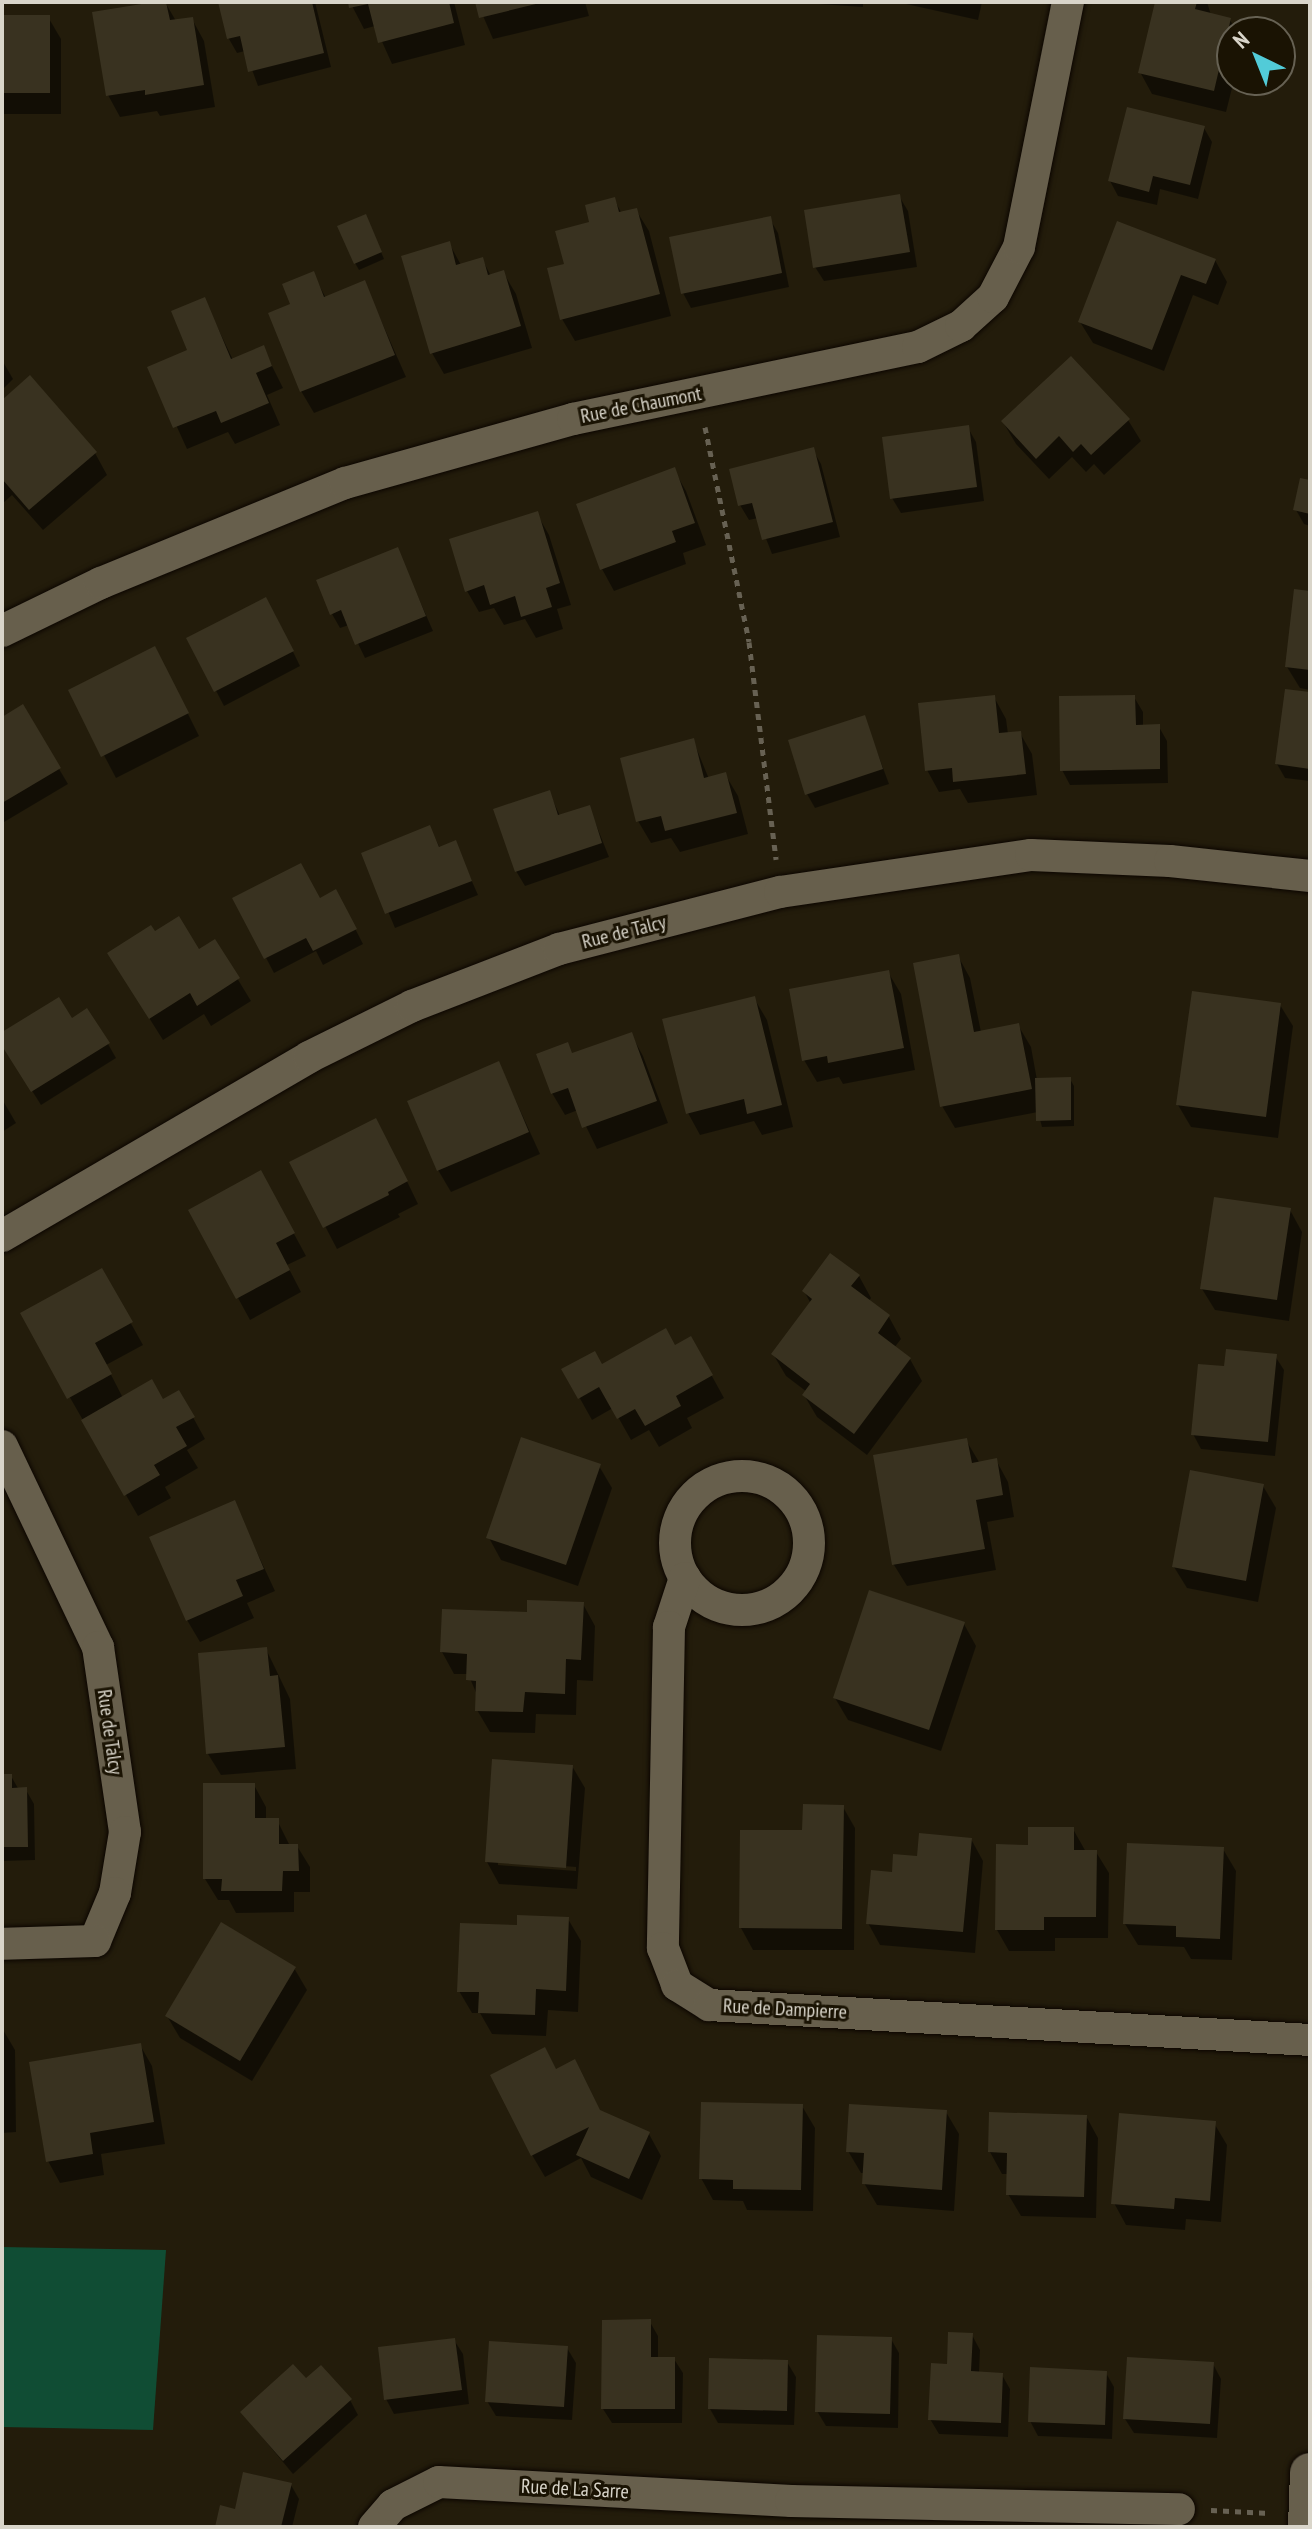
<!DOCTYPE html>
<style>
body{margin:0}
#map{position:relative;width:1312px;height:2529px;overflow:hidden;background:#231c0b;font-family:"PT Sans Narrow",sans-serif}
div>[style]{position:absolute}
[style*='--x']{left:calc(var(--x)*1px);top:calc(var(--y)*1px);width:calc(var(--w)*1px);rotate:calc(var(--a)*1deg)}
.forest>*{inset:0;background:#104d34}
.shadow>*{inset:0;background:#0007}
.building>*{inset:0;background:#393220}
.path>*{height:5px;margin-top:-2.5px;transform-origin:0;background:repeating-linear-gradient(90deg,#676153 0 6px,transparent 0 12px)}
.roads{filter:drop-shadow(0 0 2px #0c0600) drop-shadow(0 0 2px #0c0600)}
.minor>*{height:32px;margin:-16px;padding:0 16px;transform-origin:16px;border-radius:16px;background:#675f4c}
.minor>.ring{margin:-16px;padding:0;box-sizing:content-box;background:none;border:32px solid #675f4c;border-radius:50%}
.tertiary>*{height:40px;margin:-20px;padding:0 20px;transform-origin:20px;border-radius:20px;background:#675f4c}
span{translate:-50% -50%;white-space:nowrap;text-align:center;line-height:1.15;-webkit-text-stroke:6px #1a1303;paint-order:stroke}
.street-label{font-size:20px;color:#d9d5ca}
.frame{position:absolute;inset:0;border:4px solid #d9d5ca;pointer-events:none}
.north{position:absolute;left:1216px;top:16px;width:80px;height:80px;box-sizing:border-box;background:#1a1303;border:2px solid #666153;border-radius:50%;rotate:317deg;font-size:22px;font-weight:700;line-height:32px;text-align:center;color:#d9d5ca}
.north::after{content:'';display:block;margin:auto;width:28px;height:36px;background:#52cbd8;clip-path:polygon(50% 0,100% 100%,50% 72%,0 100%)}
</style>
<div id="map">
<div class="forest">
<i style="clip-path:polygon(2px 2247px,166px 2250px,153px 2430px,2px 2427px)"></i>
</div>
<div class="shadow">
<i style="clip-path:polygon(165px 2px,176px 21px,192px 19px,204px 41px,215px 107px,160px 116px,157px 111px,120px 117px,108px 95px)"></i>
<i style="clip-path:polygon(220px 2px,315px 2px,331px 67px,258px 86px,245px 51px,237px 53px,229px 39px)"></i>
<i style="clip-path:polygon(350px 2px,454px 2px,465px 45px,392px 64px,375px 26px,364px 29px)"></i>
<i style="clip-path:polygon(477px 2px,585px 2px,589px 16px,493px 39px)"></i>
<i style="clip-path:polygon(789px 2px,863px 2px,863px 7px)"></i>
<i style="clip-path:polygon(897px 2px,982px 2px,978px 20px)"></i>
<i style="clip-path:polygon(1157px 2px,1207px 2px,1211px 15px,1230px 20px,1237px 32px,1232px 32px,1234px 80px,1226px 112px,1152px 94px,1140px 72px)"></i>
<i style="clip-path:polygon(2px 17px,48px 17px,61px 39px,61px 114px,2px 114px)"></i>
<i style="clip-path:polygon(1204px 128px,1212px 142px,1198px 199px,1160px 189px,1157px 205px,1118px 196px,1110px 181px)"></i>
<i style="clip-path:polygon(899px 196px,908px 211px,917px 267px,824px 281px,815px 267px)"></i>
<i style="clip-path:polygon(614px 199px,622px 214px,636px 210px,649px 231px,671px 316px,575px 341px,562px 319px,566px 266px,592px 223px)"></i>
<i style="clip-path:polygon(770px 219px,778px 233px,789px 287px,691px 308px,683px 293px)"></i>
<i style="clip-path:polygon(369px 223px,384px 259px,359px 270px,355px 263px)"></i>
<i style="clip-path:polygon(1118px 224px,1215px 260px,1227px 282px,1218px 305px,1193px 295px,1164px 371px,1093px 343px,1080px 322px)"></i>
<i style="clip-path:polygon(449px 243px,461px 265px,482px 259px,491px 276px,503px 272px,516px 294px,532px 348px,444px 374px,432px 353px)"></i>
<i style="clip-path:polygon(313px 274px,326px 298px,364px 282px,406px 377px,314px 413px,301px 391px,293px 305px)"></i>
<i style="clip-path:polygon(204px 299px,233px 360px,263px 348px,283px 388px,267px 395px,280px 425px,235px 444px,228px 432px,187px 449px,150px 368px,189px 351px)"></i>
<i style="clip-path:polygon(2px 360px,13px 379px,2px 390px)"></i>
<i style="clip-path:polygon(2px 402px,95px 453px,107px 475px,43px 530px,12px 495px,2px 504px)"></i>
<i style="clip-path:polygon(1128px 420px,1141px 441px,1104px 475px,1094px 464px,1086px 472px,1072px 457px,1049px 479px,1016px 444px,1003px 422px)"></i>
<i style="clip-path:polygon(968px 428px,976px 442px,984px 501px,901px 513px,892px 498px)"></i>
<i style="clip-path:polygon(813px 450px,821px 464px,840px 537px,772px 554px,758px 518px,749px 520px,740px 505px)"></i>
<i style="clip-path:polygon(674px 470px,686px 491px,706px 545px,683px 553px,686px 564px,614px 591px,602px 569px)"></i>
<i style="clip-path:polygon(1310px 482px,1310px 526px,1304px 524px,1296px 510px)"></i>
<i style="clip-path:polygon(537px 514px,549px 535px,571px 605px,557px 609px,563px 629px,536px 638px,525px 619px,504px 625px,494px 608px,479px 612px,467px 591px)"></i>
<i style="clip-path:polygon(397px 549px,433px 631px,365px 658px,349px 625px,340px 628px,332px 614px)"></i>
<i style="clip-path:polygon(1310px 593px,1310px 690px,1300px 688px,1287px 667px)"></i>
<i style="clip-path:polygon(274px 613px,300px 666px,224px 706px,189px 639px)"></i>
<i style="clip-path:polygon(166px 670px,199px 736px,116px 778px,70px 691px)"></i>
<i style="clip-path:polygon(1310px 694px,1310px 781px,1285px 778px,1277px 764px)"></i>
<i style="clip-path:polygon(994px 697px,1006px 719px,1008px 734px,1020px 733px,1032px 754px,1037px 795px,968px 803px,960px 789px,939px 792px,927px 770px)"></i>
<i style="clip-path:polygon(1134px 697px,1143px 712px,1143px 727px,1159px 727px,1167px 741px,1168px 783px,1070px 785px,1062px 770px)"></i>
<i style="clip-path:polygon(22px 707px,68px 784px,4px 822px,2px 719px)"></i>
<i style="clip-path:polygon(864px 717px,889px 784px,815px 808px,807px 794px)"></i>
<i style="clip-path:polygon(693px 740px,709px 779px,725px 774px,738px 796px,748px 834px,680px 852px,671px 838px,651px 843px,638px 821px)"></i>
<i style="clip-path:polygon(549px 792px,560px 816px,589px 807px,609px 857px,525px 886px,516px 871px)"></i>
<i style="clip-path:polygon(430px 828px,440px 848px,455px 843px,478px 895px,395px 928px,364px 854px)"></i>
<i style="clip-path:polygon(235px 899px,319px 900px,343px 905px,363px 944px,323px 965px,316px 951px,274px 973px)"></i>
<i style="clip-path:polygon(155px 934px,199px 951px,215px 942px,251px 1001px,211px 1026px,204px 1014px,163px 1040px,122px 975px)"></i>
<i style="clip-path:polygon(958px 956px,970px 978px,981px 1032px,1018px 1025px,1031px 1047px,1037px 1080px,1070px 1079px,1074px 1086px,1074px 1126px,1042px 1127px,1038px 1112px,955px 1128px,942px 1106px)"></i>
<i style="clip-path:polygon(888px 972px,901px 994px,915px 1070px,843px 1084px,839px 1077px,817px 1082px,804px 1060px)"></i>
<i style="clip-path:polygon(754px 998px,767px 1020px,793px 1127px,762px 1135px,754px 1121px,700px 1135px,688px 1113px)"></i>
<i style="clip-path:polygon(1280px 1005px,1293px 1026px,1278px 1138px,1191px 1127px,1178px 1105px)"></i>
<i style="clip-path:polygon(71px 1021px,108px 1044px,116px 1058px,41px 1105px,2px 1043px,2px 1035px)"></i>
<i style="clip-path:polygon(631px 1034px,643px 1056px,668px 1123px,597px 1149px,578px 1110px,565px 1115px,552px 1093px,573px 1055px)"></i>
<i style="clip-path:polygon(499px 1064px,540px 1154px,451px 1192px,438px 1170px)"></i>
<i style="clip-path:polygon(2px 1099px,16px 1123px,2px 1132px)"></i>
<i style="clip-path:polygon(388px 1142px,418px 1204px,398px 1214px,400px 1217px,337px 1249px,292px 1163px)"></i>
<i style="clip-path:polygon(273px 1195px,306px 1256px,287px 1265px,301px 1292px,250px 1320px,238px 1298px)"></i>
<i style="clip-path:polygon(1290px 1210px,1302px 1232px,1289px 1321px,1215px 1310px,1202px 1289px)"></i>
<i style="clip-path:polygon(101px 1270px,143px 1345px,106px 1365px,123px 1398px,162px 1402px,179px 1392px,205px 1439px,187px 1450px,198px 1468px,165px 1487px,171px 1498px,138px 1516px,22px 1314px)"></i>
<i style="clip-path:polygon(859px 1276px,871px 1298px,868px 1302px,889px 1317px,901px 1339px,894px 1348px,910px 1359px,922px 1381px,867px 1455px,817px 1417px,804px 1395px,807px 1392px,786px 1376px,773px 1354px,811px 1304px,804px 1291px)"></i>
<i style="clip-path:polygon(691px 1338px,724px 1398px,687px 1418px,692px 1428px,659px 1447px,649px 1430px,631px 1440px,613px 1408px,592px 1420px,564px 1370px,602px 1367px,675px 1347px)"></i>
<i style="clip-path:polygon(1275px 1356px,1284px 1370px,1275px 1456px,1201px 1449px,1193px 1434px,1226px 1368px)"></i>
<i style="clip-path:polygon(966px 1440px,979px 1462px,996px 1460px,1008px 1482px,1014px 1517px,987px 1522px,996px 1570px,907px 1586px,894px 1565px,875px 1457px)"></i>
<i style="clip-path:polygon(599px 1466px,612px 1488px,578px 1586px,501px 1560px,489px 1538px)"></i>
<i style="clip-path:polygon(1263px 1486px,1276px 1508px,1258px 1602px,1187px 1588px,1174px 1567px)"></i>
<i style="clip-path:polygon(234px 1503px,275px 1591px,247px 1603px,254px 1618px,200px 1642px,187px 1620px)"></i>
<i style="clip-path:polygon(583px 1604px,595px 1626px,593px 1681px,577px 1680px,576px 1715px,536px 1714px,535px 1733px,490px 1732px,477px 1710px,478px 1697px,468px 1674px,454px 1674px,442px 1652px,529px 1614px)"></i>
<i style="clip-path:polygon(964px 1624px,976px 1646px,941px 1751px,848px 1720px,835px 1698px)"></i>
<i style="clip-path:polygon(266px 1649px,290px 1699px,296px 1769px,221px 1775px,208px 1754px)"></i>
<i style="clip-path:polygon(evenodd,572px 1766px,585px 1788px,577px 1889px,499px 1884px,487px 1862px,572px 1766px,498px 1861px,576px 1867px,576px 1871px,498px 1865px,498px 1861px)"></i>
<i style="clip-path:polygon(2px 1776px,11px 1776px,19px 1790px,26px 1790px,34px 1804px,35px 1860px,2px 1861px)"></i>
<i style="clip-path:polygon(254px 1785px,266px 1807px,266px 1820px,277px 1820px,290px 1846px,297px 1846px,310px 1867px,310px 1892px,294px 1892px,294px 1912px,236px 1913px,229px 1900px,218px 1900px,205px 1879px)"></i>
<i style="clip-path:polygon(843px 1807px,855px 1828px,854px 1950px,753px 1950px,741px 1928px,804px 1832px)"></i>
<i style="clip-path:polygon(1073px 1829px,1086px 1852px,1096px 1852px,1109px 1873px,1108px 1938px,1055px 1938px,1055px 1951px,1009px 1951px,997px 1930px,1030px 1847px)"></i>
<i style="clip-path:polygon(971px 1839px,983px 1861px,975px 1953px,880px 1945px,868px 1923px,893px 1874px)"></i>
<i style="clip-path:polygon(1223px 1849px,1236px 1871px,1232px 1960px,1191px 1959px,1184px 1947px,1138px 1945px,1125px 1924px)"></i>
<i style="clip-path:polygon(568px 1919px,581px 1941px,578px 2012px,548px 2010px,546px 2036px,492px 2034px,480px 2013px,472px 2013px,459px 1991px,518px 1927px)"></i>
<i style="clip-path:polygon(294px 1968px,307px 1990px,252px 2081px,180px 2038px,167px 2016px)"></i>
<i style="clip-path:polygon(2px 2028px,15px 2050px,16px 2132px,2px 2133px)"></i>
<i style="clip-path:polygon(140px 2045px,152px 2066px,165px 2144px,101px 2154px,104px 2175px,60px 2183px,48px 2161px)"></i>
<i style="clip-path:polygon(556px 2071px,601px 2112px,649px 2134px,661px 2156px,642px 2200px,591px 2177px,581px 2158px,545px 2177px,532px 2155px)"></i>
<i style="clip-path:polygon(802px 2106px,815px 2128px,813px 2211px,747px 2210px,743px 2201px,713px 2200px,701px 2178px)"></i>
<i style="clip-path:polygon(946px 2112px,959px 2134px,954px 2211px,877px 2205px,864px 2183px,865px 2173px,861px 2173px,848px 2151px)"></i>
<i style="clip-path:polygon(1086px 2116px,1098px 2138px,1096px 2218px,1021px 2216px,1008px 2194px,1009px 2174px,1002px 2174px,990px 2152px)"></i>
<i style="clip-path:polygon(1214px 2123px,1227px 2145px,1221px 2222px,1186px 2219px,1185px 2230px,1126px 2225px,1114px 2203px)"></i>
<i style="clip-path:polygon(650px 2322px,658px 2336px,658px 2359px,674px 2359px,683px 2373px,682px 2423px,612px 2423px,603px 2409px)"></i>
<i style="clip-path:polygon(972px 2335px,980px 2350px,979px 2373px,1002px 2375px,1010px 2389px,1008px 2437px,939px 2434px,930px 2419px,948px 2366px)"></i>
<i style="clip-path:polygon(891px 2339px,899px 2353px,898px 2428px,826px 2426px,817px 2411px)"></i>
<i style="clip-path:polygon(454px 2340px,463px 2354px,469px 2404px,394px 2414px,386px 2399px)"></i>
<i style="clip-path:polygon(567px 2348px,576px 2363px,572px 2420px,496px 2416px,487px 2401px)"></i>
<i style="clip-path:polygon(787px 2362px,796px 2377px,794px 2425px,718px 2423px,710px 2409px)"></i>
<i style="clip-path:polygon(1213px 2364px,1221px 2379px,1217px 2438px,1134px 2433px,1125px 2419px)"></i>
<i style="clip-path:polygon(1106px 2373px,1114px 2387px,1112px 2439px,1038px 2436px,1030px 2421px)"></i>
<i style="clip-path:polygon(306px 2381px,350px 2400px,358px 2415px,293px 2474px,242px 2413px)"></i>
<i style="clip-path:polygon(291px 2485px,299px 2499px,292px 2527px,217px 2527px,236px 2511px)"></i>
</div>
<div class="building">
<i style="clip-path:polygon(154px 2px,166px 2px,170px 20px,193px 17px,204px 85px,145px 95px,145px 90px,106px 96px,92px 12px)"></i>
<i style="clip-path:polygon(218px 2px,312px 2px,324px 53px,248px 72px,240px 36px,227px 39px)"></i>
<i style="clip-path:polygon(348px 2px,449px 2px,454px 23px,378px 43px,368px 4px,349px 8px)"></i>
<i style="clip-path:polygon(475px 2px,540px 2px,540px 3px,479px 18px)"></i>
<i style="clip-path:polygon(1155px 2px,1197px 2px,1195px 9px,1231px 18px,1214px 91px,1138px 73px)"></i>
<i style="clip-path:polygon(2px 15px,50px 15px,50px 93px,2px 93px)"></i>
<i style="clip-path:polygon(1127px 107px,1205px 126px,1190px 185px,1153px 176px,1149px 192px,1108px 181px)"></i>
<i style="clip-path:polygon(900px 194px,910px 252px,813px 268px,804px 210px)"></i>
<i style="clip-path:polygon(615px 197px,619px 212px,637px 208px,660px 294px,560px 320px,547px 268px,564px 264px,555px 231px,589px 222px,585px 205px)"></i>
<i style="clip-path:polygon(366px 214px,382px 252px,354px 264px,337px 226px)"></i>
<i style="clip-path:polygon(771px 216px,782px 273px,681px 294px,669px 237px)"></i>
<i style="clip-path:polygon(1117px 221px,1216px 259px,1206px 284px,1181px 275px,1152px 350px,1078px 322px)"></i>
<i style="clip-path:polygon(450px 241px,456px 265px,483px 257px,488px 275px,504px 270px,521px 326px,430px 354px,401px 256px)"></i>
<i style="clip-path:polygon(314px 271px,324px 297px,365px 280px,395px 355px,300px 392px,268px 313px,290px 304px,282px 284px)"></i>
<i style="clip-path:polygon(205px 297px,231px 359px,264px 345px,272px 366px,256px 373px,269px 403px,221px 423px,216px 411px,173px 428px,147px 367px,187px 350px,171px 311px)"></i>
<i style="clip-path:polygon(1071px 356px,1130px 419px,1091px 455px,1081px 444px,1073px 452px,1059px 436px,1036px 459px,1001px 421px)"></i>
<i style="clip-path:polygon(30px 375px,97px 452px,29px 510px,2px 479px,2px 400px)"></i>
<i style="clip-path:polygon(969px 425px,977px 487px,890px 499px,882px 437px)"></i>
<i style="clip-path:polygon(814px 447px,833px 522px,762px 540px,752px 503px,738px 506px,729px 469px)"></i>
<i style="clip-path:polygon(675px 467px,695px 523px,672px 531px,676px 542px,600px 570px,576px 504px)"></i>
<i style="clip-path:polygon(1300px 478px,1310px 480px,1310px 514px,1293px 510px)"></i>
<i style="clip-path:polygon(538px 511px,560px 583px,546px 588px,552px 607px,521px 617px,515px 596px,490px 605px,484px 585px,465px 592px,449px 539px)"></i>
<i style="clip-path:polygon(398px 547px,426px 616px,355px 645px,341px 610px,330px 615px,316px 580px)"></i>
<i style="clip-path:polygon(1294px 589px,1310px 591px,1310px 670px,1285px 667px)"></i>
<i style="clip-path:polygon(266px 597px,294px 651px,214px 692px,186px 638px)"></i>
<i style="clip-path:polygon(155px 646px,189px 713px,101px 757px,68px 690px)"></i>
<i style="clip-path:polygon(1285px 689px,1310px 692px,1310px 769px,1275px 764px)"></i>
<i style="clip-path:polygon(995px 695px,999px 733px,1021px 731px,1026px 774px,953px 782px,952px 768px,925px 771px,918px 703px)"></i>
<i style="clip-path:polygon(1135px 695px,1136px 725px,1160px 724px,1160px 769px,1060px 771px,1059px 696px)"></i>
<i style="clip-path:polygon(23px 704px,61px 768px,2px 803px,2px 717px)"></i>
<i style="clip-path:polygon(865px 715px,883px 769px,805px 795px,788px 740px)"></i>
<i style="clip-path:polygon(694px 738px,704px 778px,726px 772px,737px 813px,665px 831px,661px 816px,636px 822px,620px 758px)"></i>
<i style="clip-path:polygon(550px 790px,558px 815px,590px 805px,602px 843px,515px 872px,493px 809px)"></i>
<i style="clip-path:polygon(430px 825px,439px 847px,456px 840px,472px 881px,385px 914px,361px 853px)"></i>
<i style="clip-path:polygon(301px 863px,320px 898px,336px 889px,357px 929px,313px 951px,306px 938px,264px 959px,232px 898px)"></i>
<i style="clip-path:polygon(179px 916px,199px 949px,215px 939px,240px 978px,197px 1006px,190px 993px,149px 1019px,107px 953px,151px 925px,155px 931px)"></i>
<i style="clip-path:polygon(959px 954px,974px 1032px,1019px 1023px,1032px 1089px,940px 1107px,913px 963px)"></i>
<i style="clip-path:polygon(889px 970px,904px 1048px,828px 1063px,827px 1056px,802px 1061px,789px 989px)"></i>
<i style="clip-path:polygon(1192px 991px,1281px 1003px,1266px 1117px,1176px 1105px)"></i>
<i style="clip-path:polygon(755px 996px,782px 1105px,747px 1114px,744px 1099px,686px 1114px,662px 1019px)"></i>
<i style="clip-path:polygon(59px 997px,72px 1018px,87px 1008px,110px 1043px,31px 1092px,2px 1046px,2px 1032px)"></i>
<i style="clip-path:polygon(632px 1032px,657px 1101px,582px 1128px,568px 1088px,551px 1094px,536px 1054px,568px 1042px,572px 1053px)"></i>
<i style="clip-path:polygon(499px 1061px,529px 1132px,437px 1171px,407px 1101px)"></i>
<i style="clip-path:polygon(1071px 1077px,1071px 1120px,1036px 1121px,1035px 1078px)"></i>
<i style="clip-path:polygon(376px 1118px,408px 1181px,388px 1192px,389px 1195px,323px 1228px,289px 1162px)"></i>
<i style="clip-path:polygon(261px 1170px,295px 1233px,276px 1243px,290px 1270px,236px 1299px,188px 1210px)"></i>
<i style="clip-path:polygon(1214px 1197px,1291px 1208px,1277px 1300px,1200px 1289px)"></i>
<i style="clip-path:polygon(830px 1253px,860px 1275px,851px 1286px,890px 1315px,878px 1333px,911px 1358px,854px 1434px,802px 1395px,810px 1384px,771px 1354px,812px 1299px,802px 1291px)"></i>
<i style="clip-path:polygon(102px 1268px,133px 1322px,95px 1343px,112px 1374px,67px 1399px,20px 1313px)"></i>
<i style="clip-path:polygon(666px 1328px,675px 1345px,691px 1336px,713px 1375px,676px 1396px,681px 1406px,645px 1426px,635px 1409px,617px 1419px,599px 1387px,578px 1399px,561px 1369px,595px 1351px,602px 1364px)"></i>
<i style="clip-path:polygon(1226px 1349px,1277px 1354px,1268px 1442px,1191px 1435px,1198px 1364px,1224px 1366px)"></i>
<i style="clip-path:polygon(152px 1379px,163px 1399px,179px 1390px,195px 1417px,176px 1427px,187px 1446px,154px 1465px,160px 1475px,124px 1496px,81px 1420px)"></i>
<i style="clip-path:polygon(521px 1437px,601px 1464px,566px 1565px,486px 1538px)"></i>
<i style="clip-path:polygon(967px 1438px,972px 1463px,997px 1458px,1003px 1495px,976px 1500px,985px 1549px,892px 1565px,873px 1455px)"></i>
<i style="clip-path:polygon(1190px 1470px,1264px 1484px,1246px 1581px,1172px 1567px)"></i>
<i style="clip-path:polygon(235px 1500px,264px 1569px,236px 1580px,243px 1596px,186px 1621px,149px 1537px)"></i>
<i style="clip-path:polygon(869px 1590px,965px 1622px,929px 1730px,833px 1698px)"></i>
<i style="clip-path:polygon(527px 1600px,584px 1602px,581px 1660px,566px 1659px,565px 1694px,525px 1692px,523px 1712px,475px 1711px,476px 1681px,466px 1680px,467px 1654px,440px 1652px,442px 1609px,527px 1612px)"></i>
<i style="clip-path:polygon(267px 1647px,270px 1676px,278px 1675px,285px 1747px,206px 1754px,198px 1653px)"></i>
<i style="clip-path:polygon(492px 1759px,573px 1765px,566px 1868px,485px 1862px)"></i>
<i style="clip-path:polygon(2px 1774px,12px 1774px,12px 1788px,27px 1787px,28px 1847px,2px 1847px)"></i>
<i style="clip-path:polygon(203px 1783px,255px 1783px,255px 1818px,279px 1818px,279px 1844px,298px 1844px,299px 1871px,283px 1871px,282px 1891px,221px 1891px,222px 1879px,203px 1879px)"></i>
<i style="clip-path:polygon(803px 1804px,844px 1805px,842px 1929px,739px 1928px,740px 1830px,802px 1830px)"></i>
<i style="clip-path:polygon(1028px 1827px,1074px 1827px,1074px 1850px,1097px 1850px,1096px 1917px,1044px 1917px,1044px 1930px,995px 1930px,996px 1844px,1028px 1845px)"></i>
<i style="clip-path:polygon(919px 1833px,972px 1838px,963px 1932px,866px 1924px,871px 1870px,892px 1872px,893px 1854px,917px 1856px)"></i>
<i style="clip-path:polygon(1127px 1843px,1224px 1847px,1220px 1939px,1176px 1937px,1176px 1926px,1123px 1924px)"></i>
<i style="clip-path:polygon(517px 1915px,569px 1917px,566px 1991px,536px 1989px,535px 2015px,478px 2013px,479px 1992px,457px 1992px,460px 1923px,517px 1925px)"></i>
<i style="clip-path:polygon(221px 1922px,296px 1967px,240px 2061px,165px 2016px)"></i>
<i style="clip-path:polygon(141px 2043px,154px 2122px,90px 2133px,93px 2154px,46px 2162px,29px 2062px)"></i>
<i style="clip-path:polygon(545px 2047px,556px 2069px,575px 2059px,600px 2110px,650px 2132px,629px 2179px,576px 2155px,589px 2127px,531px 2156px,490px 2075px)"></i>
<i style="clip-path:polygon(701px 2102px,803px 2104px,801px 2190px,733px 2189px,733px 2180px,699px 2179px)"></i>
<i style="clip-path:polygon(849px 2104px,947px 2110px,942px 2190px,862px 2184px,864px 2153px,846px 2152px)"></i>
<i style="clip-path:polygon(989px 2112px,1087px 2115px,1084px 2197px,1006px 2195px,1007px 2153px,988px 2152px)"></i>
<i style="clip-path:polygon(1119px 2113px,1216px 2121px,1210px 2201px,1175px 2198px,1174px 2209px,1111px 2204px)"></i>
<i style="clip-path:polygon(651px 2319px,651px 2357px,675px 2357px,675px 2409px,601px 2409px,602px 2320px)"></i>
<i style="clip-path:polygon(948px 2332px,973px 2333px,971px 2371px,1003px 2373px,1001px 2423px,928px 2420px,931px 2363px,947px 2364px)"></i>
<i style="clip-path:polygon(817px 2335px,892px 2337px,890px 2414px,815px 2412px)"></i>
<i style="clip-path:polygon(455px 2338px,462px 2390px,384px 2400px,378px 2347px)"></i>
<i style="clip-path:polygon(489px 2341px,568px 2346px,564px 2407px,485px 2402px)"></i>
<i style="clip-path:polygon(1127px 2357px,1214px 2362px,1210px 2424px,1123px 2419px)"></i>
<i style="clip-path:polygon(709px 2358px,788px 2360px,787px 2411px,708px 2409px)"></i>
<i style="clip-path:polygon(293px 2364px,306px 2378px,321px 2365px,352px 2399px,283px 2461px,240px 2412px)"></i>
<i style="clip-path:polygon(1030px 2367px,1107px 2371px,1105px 2425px,1028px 2422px)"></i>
<i style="clip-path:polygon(243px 2472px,292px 2483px,281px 2527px,215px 2527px,220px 2505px,235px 2509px)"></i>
</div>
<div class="path">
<i style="--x:705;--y:427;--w:219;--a:78.4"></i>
<i style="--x:749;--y:642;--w:219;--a:82.9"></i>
<i style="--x:1211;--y:2510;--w:58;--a:3"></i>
</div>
<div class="roads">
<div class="minor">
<i style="--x:2;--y:631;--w:110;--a:-25.9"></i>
<i style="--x:101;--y:583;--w:264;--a:-22.3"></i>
<i style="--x:345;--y:483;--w:237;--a:-15.7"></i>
<i style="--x:573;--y:419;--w:352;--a:-11.8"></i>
<i style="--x:918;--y:347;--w:48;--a:-26"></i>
<i style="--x:961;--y:326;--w:43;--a:-42.2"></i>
<i style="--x:993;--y:297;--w:56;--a:-62.5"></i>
<i style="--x:1019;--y:247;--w:250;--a:-78.7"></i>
<i style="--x:2;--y:1236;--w:355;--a:-30.2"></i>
<i style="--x:309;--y:1057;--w:115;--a:-26.3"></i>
<i style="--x:412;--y:1006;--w:158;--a:-21.2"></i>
<i style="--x:559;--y:949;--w:228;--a:-14.5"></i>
<i style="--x:780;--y:892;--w:254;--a:-8.4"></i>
<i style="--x:1031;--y:855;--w:139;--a:2.5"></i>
<i style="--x:1170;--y:861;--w:141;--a:6.1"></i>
<i style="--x:2;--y:1446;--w:223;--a:64.5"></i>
<i style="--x:98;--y:1647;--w:187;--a:81.7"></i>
<i style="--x:125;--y:1832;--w:62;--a:99.3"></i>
<i style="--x:115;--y:1893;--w:52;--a:112.6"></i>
<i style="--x:95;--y:1941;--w:93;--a:178.2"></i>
<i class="ring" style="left:675px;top:1476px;width:102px;height:102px"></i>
<i style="--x:685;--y:1578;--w:52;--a:108.1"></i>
<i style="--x:669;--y:1627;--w:321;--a:91.1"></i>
<i style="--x:663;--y:1948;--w:40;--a:69"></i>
<i style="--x:677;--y:1985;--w:38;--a:32"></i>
<i style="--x:709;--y:2005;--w:602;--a:3.33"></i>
<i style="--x:374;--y:2527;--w:29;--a:-49"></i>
<i style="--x:393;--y:2505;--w:51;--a:-26.6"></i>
<i style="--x:439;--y:2482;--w:353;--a:3.1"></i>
<i style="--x:791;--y:2501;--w:388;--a:1.2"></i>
</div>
<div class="tertiary">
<i style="--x:1308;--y:2527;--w:54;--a:-87.9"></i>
</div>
</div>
<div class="street-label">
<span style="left:641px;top:405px;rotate:-11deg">Rue de Chaumont</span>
<span style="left:624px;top:932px;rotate:-14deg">Rue de Talcy</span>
<span style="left:110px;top:1732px;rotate:82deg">Rue de Talcy</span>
<span style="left:785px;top:2009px;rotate:3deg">Rue de Dampierre</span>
<span style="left:575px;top:2489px;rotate:3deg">Rue de La Sarre</span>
</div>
<div class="frame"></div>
<div class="north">N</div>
</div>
